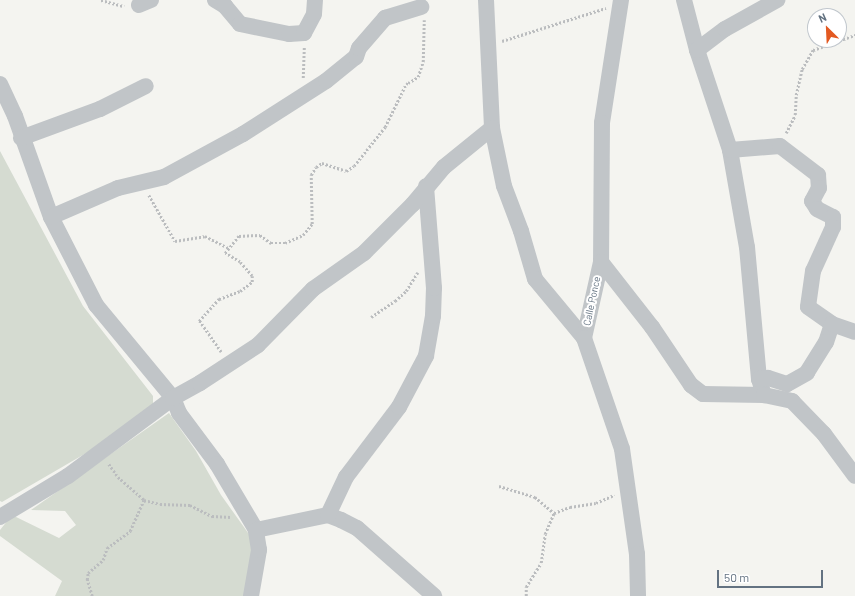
<!DOCTYPE html>
<style>
body{margin:0}
#map{position:relative;width:855px;height:596px;overflow:hidden;background:#f4f4f0;font-family:Barlow,sans-serif}
div>[style]{position:absolute}
[style*='--x']{left:calc(var(--x)*1px);top:calc(var(--y)*1px);width:calc(var(--w)*1px);rotate:calc(var(--a)*1deg)}
.green>*{inset:0;background:#d5dbd1}
.path>*{height:2.5px;margin-top:-1.25px;transform-origin:0;background:repeating-linear-gradient(90deg,#bbbdbf 0 2px,transparent 0 4px)}
.street>*{height:16px;margin:-8px;padding:0 8px;transform-origin:8px;border-radius:8px;background:#c1c5c8}
span{translate:-50% -50%;white-space:nowrap;text-align:center;line-height:1.15;-webkit-text-stroke:4px #fff;paint-order:stroke}
.street-label{font-size:10px;color:#637281}
.north{position:absolute;left:807px;top:8px;width:40px;height:40px;box-sizing:border-box;background:#fff;border:1px solid #c1c7cd;border-radius:50%;rotate:336deg;font-size:11px;font-weight:700;line-height:16px;text-align:center;color:#637281}
.north::after{content:'';display:block;margin:auto;width:14px;height:18px;background:#e35921;clip-path:polygon(50% 0,100% 100%,50% 72%,0 100%)}
.scale{position:absolute;left:717px;top:570px;width:106px;height:18px;box-sizing:border-box;border:2px solid #637281;border-top:0;padding-left:5px;font-size:12px;line-height:14px;white-space:nowrap;color:#637281;-webkit-text-stroke:3px #fff;paint-order:stroke}
</style>
<div id="map">
<div class="green">
<i style="clip-path:polygon(0 151px,83px 306px,153px 396px,153px 406px,88px 452px,2px 502px,0 501px)"></i>
<i style="clip-path:polygon(169px 413px,196px 451px,221px 495px,251px 537px,251px 596px,55px 596px,62px 581px,0 536px,0 530px,12px 515px,59px 538px,76px 525px,65px 511px,31px 510px)"></i>
</div>
<div class="path">
<i style="--x:101;--y:0;--w:24;--a:15"></i>
<i style="--x:502;--y:41;--w:109;--a:-17.6"></i>
<i style="--x:303;--y:78;--w:31;--a:-88"></i>
<i style="--x:408;--y:83;--w:12;--a:-31"></i>
<i style="--x:418;--y:77;--w:16;--a:-72"></i>
<i style="--x:423;--y:62;--w:42;--a:-88.6"></i>
<i style="--x:786;--y:133;--w:20;--a:-63"></i>
<i style="--x:795;--y:115;--w:20;--a:-87"></i>
<i style="--x:796;--y:95;--w:27;--a:-77"></i>
<i style="--x:802;--y:69;--w:22;--a:-60"></i>
<i style="--x:813;--y:50;--w:45;--a:-19.7"></i>
<i style="--x:149;--y:195;--w:53;--a:60.5"></i>
<i style="--x:175;--y:241;--w:30;--a:-9"></i>
<i style="--x:205;--y:236;--w:27;--a:27"></i>
<i style="--x:371;--y:317;--w:29;--a:-34"></i>
<i style="--x:395;--y:301;--w:15;--a:-42"></i>
<i style="--x:406;--y:291;--w:22;--a:-58"></i>
<i style="--x:221;--y:352;--w:38;--a:-125"></i>
<i style="--x:199;--y:321;--w:30;--a:-48"></i>
<i style="--x:219;--y:299;--w:22;--a:-21"></i>
<i style="--x:240;--y:291;--w:15;--a:-37"></i>
<i style="--x:252;--y:282;--w:6;--a:-90"></i>
<i style="--x:252;--y:276;--w:18;--a:-131"></i>
<i style="--x:240;--y:262;--w:17;--a:-149"></i>
<i style="--x:225;--y:253;--w:22;--a:-51"></i>
<i style="--x:239;--y:236;--w:21;--a:-3"></i>
<i style="--x:260;--y:235;--w:14;--a:36"></i>
<i style="--x:271;--y:243;--w:14;--a:0"></i>
<i style="--x:285;--y:243;--w:20;--a:-24"></i>
<i style="--x:303;--y:235;--w:14;--a:-51"></i>
<i style="--x:312;--y:224;--w:49;--a:-91.2"></i>
<i style="--x:311;--y:175;--w:9;--a:-58"></i>
<i style="--x:316;--y:167;--w:7;--a:-34"></i>
<i style="--x:322;--y:163;--w:25;--a:18"></i>
<i style="--x:346;--y:171;--w:9;--a:-32"></i>
<i style="--x:354;--y:166;--w:50;--a:-51.5"></i>
<i style="--x:385;--y:127;--w:48;--a:-64"></i>
<i style="--x:406;--y:84;--w:4;--a:-27"></i>
<i style="--x:109;--y:464;--w:16;--a:55"></i>
<i style="--x:118;--y:477;--w:35;--a:41"></i>
<i style="--x:144;--y:500;--w:16;--a:14"></i>
<i style="--x:160;--y:504;--w:30;--a:2"></i>
<i style="--x:190;--y:505;--w:25;--a:27"></i>
<i style="--x:212;--y:516;--w:19;--a:3"></i>
<i style="--x:499;--y:486;--w:38;--a:17"></i>
<i style="--x:535;--y:497;--w:25;--a:40"></i>
<i style="--x:554;--y:513;--w:17;--a:-21"></i>
<i style="--x:570;--y:507;--w:26;--a:-9"></i>
<i style="--x:596;--y:503;--w:20;--a:-24"></i>
<i style="--x:92;--y:596;--w:17;--a:-107"></i>
<i style="--x:87;--y:580;--w:7;--a:-82"></i>
<i style="--x:88;--y:573;--w:20;--a:-41"></i>
<i style="--x:103;--y:560;--w:13;--a:-72"></i>
<i style="--x:107;--y:548;--w:29;--a:-36"></i>
<i style="--x:130;--y:531;--w:34;--a:-66"></i>
<i style="--x:526;--y:596;--w:9;--a:-90"></i>
<i style="--x:526;--y:587;--w:28;--a:-58"></i>
<i style="--x:541;--y:563;--w:29;--a:-82"></i>
<i style="--x:545;--y:534;--w:23;--a:-67"></i>
</div>
<div class="street">
<i style="--x:215;--y:0;--w:12;--a:31"></i>
<i style="--x:225;--y:6;--w:23;--a:50"></i>
<i style="--x:240;--y:24;--w:50;--a:11.5"></i>
<i style="--x:289;--y:34;--w:15;--a:-4"></i>
<i style="--x:304;--y:33;--w:21;--a:-62"></i>
<i style="--x:314;--y:14;--w:14;--a:-86"></i>
<i style="--x:486;--y:0;--w:128;--a:87.3"></i>
<i style="--x:492;--y:128;--w:59;--a:78.3"></i>
<i style="--x:504;--y:186;--w:48;--a:69.3"></i>
<i style="--x:521;--y:231;--w:50;--a:73.7"></i>
<i style="--x:535;--y:279;--w:77;--a:50.3"></i>
<i style="--x:621;--y:0;--w:124;--a:98.8"></i>
<i style="--x:602;--y:123;--w:139;--a:90.4"></i>
<i style="--x:601;--y:262;--w:78;--a:102.6"></i>
<i style="--x:584;--y:338;--w:117;--a:71.1"></i>
<i style="--x:622;--y:449;--w:106;--a:81.9"></i>
<i style="--x:637;--y:554;--w:42;--a:88.6"></i>
<i style="--x:684;--y:0;--w:52;--a:75.4"></i>
<i style="--x:697;--y:50;--w:105;--a:71.7"></i>
<i style="--x:730;--y:150;--w:98;--a:80.1"></i>
<i style="--x:747;--y:247;--w:133;--a:84.8"></i>
<i style="--x:759;--y:379;--w:17;--a:73"></i>
<i style="--x:139;--y:5;--w:13;--a:-23"></i>
<i style="--x:697;--y:50;--w:35;--a:-37"></i>
<i style="--x:725;--y:29;--w:60;--a:-29.1"></i>
<i style="--x:0;--y:84;--w:35;--a:65"></i>
<i style="--x:15;--y:116;--w:107;--a:70.4"></i>
<i style="--x:51;--y:217;--w:99;--a:62.9"></i>
<i style="--x:96;--y:305;--w:121;--a:50.4"></i>
<i style="--x:173;--y:398;--w:16;--a:68"></i>
<i style="--x:179;--y:413;--w:64;--a:53.3"></i>
<i style="--x:217;--y:464;--w:77;--a:59.4"></i>
<i style="--x:256;--y:530;--w:74;--a:-11.8"></i>
<i style="--x:328;--y:515;--w:14;--a:21"></i>
<i style="--x:341;--y:520;--w:18;--a:27"></i>
<i style="--x:357;--y:528;--w:103;--a:41.4"></i>
<i style="--x:21;--y:138;--w:84;--a:-20.2"></i>
<i style="--x:100;--y:109;--w:51;--a:-26.6"></i>
<i style="--x:730;--y:150;--w:50;--a:-4.6"></i>
<i style="--x:780;--y:146;--w:48;--a:37.3"></i>
<i style="--x:818;--y:175;--w:13;--a:86"></i>
<i style="--x:819;--y:188;--w:15;--a:118"></i>
<i style="--x:812;--y:201;--w:9;--a:58"></i>
<i style="--x:817;--y:209;--w:18;--a:27"></i>
<i style="--x:833;--y:217;--w:10;--a:90"></i>
<i style="--x:833;--y:227;--w:48;--a:114.4"></i>
<i style="--x:813;--y:271;--w:36;--a:98"></i>
<i style="--x:808;--y:307;--w:29;--a:35"></i>
<i style="--x:832;--y:324;--w:19;--a:108"></i>
<i style="--x:826;--y:342;--w:36;--a:122"></i>
<i style="--x:807;--y:373;--w:23;--a:151"></i>
<i style="--x:787;--y:384;--w:20;--a:-162"></i>
<i style="--x:768;--y:378;--w:9;--a:174"></i>
<i style="--x:51;--y:217;--w:73;--a:-23.4"></i>
<i style="--x:118;--y:188;--w:47;--a:-13.4"></i>
<i style="--x:164;--y:177;--w:90;--a:-28.6"></i>
<i style="--x:243;--y:134;--w:98;--a:-32.6"></i>
<i style="--x:326;--y:81;--w:38;--a:-39"></i>
<i style="--x:356;--y:57;--w:9;--a:-72"></i>
<i style="--x:359;--y:48;--w:40;--a:-49"></i>
<i style="--x:385;--y:18;--w:38;--a:-17"></i>
<i style="--x:601;--y:262;--w:83;--a:51.9"></i>
<i style="--x:652;--y:327;--w:70;--a:56.1"></i>
<i style="--x:691;--y:385;--w:15;--a:37"></i>
<i style="--x:703;--y:394;--w:61;--a:0.9"></i>
<i style="--x:764;--y:395;--w:29;--a:12"></i>
<i style="--x:792;--y:401;--w:46;--a:45.9"></i>
<i style="--x:824;--y:434;--w:52;--a:53.6"></i>
<i style="--x:832;--y:324;--w:24;--a:19"></i>
<i style="--x:328;--y:515;--w:42;--a:-64.7"></i>
<i style="--x:346;--y:477;--w:88;--a:-52.9"></i>
<i style="--x:399;--y:407;--w:58;--a:-62.1"></i>
<i style="--x:426;--y:356;--w:41;--a:-80.1"></i>
<i style="--x:433;--y:316;--w:28;--a:-88"></i>
<i style="--x:434;--y:288;--w:102;--a:-94.5"></i>
<i style="--x:0;--y:517;--w:79;--a:-31.1"></i>
<i style="--x:68;--y:476;--w:131;--a:-36.6"></i>
<i style="--x:173;--y:398;--w:31;--a:-29"></i>
<i style="--x:200;--y:383;--w:69;--a:-33.2"></i>
<i style="--x:258;--y:345;--w:78;--a:-45.5"></i>
<i style="--x:313;--y:289;--w:62;--a:-35.2"></i>
<i style="--x:364;--y:253;--w:69;--a:-45"></i>
<i style="--x:413;--y:204;--w:48;--a:-50"></i>
<i style="--x:444;--y:167;--w:62;--a:-39.1"></i>
<i style="--x:251;--y:596;--w:47;--a:-80.1"></i>
<i style="--x:259;--y:550;--w:20;--a:-99"></i>
</div>
<div class="street-label">
<span style="left:592px;top:301px;rotate:-78deg">Calle Ponce</span>
</div>
<div class="north">N</div>
<div class="scale">50 m</div>
</div>
